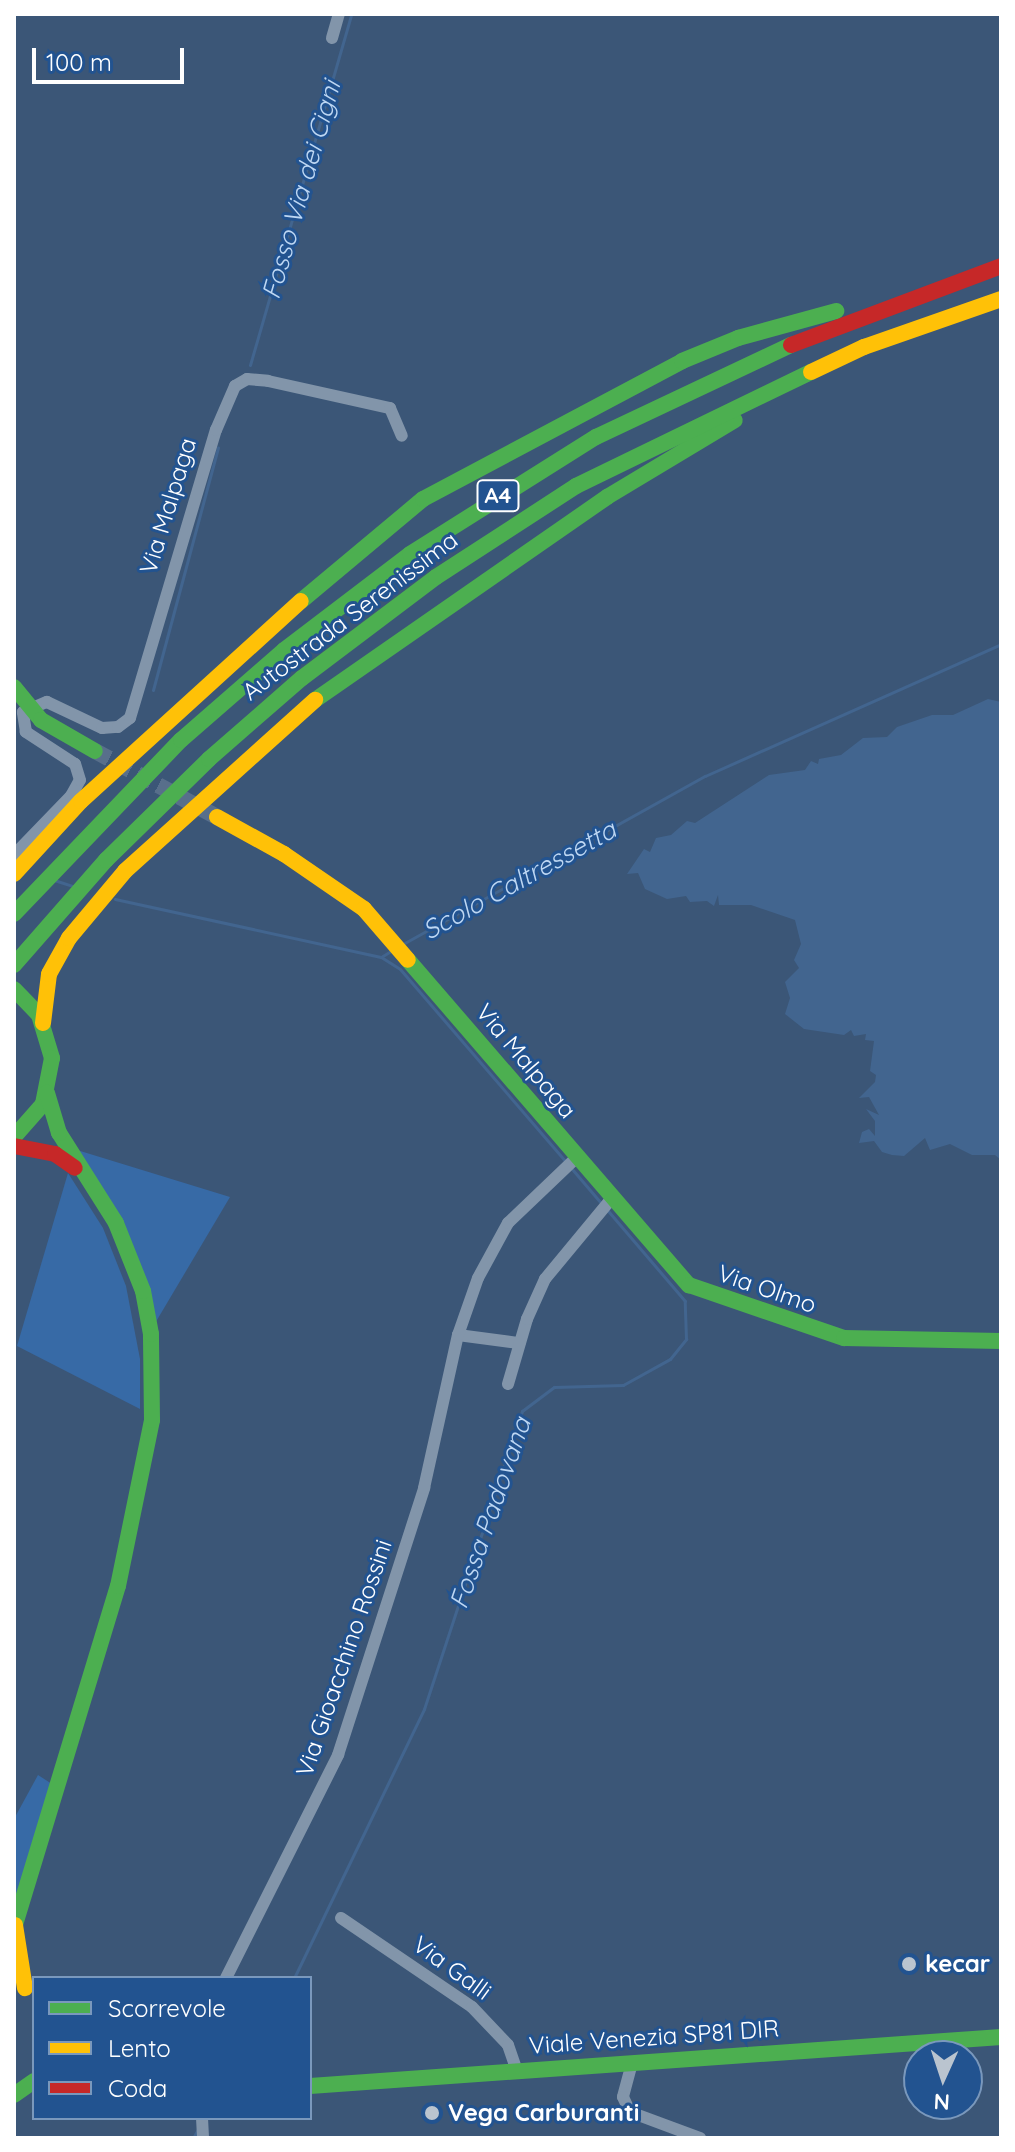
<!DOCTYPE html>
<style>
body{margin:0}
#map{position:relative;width:1015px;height:2152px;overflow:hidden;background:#3b5677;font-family:Quicksand,sans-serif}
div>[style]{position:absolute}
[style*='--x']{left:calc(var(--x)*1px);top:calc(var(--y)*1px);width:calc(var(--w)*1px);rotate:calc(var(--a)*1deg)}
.green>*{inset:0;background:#376aa6}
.water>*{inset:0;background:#42658f}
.stream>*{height:3px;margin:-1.5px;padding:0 1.5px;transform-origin:1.5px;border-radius:1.5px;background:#42658f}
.secondary-tunnel>*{height:16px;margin-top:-8px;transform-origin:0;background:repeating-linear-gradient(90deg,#586f8b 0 16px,transparent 0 24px)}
.street>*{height:12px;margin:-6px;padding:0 6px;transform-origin:6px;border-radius:6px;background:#8295aa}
.fast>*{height:16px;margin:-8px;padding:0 8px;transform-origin:8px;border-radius:8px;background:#4caf50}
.slow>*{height:16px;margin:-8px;padding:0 8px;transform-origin:8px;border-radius:8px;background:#ffc107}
.jam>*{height:16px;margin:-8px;padding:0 8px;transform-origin:8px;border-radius:8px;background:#c62828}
.dots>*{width:22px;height:22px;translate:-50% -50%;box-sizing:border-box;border:4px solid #225390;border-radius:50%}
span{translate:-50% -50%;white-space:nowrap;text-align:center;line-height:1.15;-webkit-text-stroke:6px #225390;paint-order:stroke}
.shield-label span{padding:2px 6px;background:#225390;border:2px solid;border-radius:6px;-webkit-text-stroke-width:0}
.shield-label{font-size:22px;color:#fff;font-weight:700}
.street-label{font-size:24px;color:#fff}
.poi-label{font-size:24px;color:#fff;font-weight:700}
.left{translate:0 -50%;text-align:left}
.water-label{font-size:26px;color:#bed7f3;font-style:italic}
.frame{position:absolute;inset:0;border:16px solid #fff;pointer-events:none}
.legend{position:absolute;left:32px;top:1976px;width:280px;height:144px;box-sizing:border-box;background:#225390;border:2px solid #7a98bc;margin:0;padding:10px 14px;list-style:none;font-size:24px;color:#fff}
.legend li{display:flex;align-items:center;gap:16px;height:40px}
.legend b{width:40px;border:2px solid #7a98bc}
.north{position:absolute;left:903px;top:2040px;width:80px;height:80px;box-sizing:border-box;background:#225390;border:2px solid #7a98bc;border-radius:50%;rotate:183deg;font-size:22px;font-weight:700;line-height:32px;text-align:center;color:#fff}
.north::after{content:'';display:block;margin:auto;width:28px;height:36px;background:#bac4cf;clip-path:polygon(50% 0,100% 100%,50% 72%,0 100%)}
.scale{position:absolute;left:32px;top:48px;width:152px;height:36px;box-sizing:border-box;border:4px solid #fff;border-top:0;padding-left:10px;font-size:24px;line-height:28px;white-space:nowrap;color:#fff;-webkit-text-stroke:6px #225390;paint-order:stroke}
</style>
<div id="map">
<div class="green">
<i style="clip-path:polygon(77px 1150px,230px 1197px,154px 1325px,116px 1211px)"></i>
<i style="clip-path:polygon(68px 1173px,103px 1228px,126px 1286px,140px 1359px,140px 1409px,17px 1346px)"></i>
<i style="clip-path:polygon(38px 1775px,52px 1784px,14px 1915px,14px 1819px)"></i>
</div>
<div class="water">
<i style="clip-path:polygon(988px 699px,1001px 702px,1001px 1160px,995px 1155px,972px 1155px,950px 1144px,930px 1150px,925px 1138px,904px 1156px,892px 1155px,882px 1152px,874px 1141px,859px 1143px,862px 1132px,869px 1129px,875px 1136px,875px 1121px,866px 1109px,879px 1115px,869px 1097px,859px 1098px,875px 1082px,876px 1075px,870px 1071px,874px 1041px,865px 1040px,866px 1034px,854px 1036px,851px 1030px,844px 1035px,804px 1029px,785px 1014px,790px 998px,785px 982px,799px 968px,794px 960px,801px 944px,795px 920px,751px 905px,719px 905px,718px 895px,714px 906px,707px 901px,690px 902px,686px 896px,667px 899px,645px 889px,638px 873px,627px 874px,644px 849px,650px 852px,656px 838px,671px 835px,687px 821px,695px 823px,769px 775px,805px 770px,811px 761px,818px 764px,819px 759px,841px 755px,863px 738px,887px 737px,897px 727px,932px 715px,953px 715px)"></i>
</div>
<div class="stream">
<i style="--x:250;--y:365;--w:365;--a:-73.9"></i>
<i style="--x:153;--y:690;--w:251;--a:-75"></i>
<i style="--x:54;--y:880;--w:20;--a:18"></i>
<i style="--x:115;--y:899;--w:272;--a:12.3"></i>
<i style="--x:381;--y:957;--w:12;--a:-31"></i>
<i style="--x:401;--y:945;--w:348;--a:-29.1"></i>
<i style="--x:705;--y:776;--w:324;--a:-24"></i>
<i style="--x:381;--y:957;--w:22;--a:32"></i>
<i style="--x:400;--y:969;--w:256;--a:49.3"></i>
<i style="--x:572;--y:1169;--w:45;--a:49.5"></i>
<i style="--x:294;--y:1978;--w:299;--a:-64.2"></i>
<i style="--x:424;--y:1709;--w:314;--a:-71.8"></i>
<i style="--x:522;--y:1411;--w:40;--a:-37"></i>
<i style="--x:554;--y:1387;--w:69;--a:-1.7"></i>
<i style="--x:623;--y:1385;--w:54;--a:-29"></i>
<i style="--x:670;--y:1359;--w:26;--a:-51"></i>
<i style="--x:686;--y:1339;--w:38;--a:-92"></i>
<i style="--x:685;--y:1301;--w:118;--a:-130.5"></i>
<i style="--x:193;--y:2138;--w:13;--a:-61"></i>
</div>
<div class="secondary-tunnel">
<i style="--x:95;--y:751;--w:139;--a:28.4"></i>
</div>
<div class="street">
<i style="--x:332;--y:38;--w:25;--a:-74"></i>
<i style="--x:14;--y:855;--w:82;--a:-46"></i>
<i style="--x:71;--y:796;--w:18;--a:-61"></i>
<i style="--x:80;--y:780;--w:17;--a:-107"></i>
<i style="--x:75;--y:764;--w:59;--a:-146.9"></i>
<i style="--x:26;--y:732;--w:20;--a:-99"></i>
<i style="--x:23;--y:712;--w:26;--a:-23"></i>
<i style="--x:47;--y:702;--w:61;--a:25.3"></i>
<i style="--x:102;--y:728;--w:16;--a:-4"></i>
<i style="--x:118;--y:727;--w:15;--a:-37"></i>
<i style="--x:130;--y:718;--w:301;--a:-73.4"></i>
<i style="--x:216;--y:430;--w:48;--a:-66.6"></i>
<i style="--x:235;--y:386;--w:14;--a:-30"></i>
<i style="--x:247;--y:379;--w:21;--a:5"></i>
<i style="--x:268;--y:381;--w:125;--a:12.5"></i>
<i style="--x:390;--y:408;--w:30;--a:67"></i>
<i style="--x:458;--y:1335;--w:62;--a:7.5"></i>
<i style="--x:508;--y:1384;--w:68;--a:-73.7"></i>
<i style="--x:527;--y:1319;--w:44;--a:-65.8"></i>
<i style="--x:545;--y:1279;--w:105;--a:-50.4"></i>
<i style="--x:341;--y:1918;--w:158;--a:34.2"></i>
<i style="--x:472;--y:2007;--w:52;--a:46.5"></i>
<i style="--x:508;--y:2045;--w:28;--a:71"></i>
<i style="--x:226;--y:1978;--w:250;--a:-63.3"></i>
<i style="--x:338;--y:1755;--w:281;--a:-72.1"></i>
<i style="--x:424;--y:1488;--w:157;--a:-77.5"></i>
<i style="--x:458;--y:1335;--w:60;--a:-70.7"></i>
<i style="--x:478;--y:1278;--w:63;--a:-61.4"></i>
<i style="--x:508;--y:1223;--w:95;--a:-43.7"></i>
<i style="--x:632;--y:2063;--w:35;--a:105"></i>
<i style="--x:623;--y:2097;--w:17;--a:65"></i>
<i style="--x:630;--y:2112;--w:75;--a:20.4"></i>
<i style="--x:202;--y:2118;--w:20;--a:87"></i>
</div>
<div class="fast">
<i style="--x:301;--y:601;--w:159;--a:-39.9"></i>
<i style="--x:423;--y:499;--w:293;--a:-28"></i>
<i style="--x:682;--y:361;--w:61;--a:-22.3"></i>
<i style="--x:738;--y:338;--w:102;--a:-15.4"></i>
<i style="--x:14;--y:687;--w:43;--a:50.7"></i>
<i style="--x:41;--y:720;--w:62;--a:29.9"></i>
<i style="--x:315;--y:700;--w:356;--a:-34.8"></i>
<i style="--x:607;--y:497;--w:149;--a:-31"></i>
<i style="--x:14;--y:914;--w:241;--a:-46.2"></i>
<i style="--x:181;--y:740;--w:137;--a:-41.1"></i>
<i style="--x:284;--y:650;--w:158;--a:-37.3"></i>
<i style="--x:410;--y:554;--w:220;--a:-32.2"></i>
<i style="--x:596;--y:437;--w:216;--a:-25.3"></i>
<i style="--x:408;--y:960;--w:430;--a:49.2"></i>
<i style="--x:689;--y:1285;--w:164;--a:18.9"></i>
<i style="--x:844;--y:1338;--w:157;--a:1.1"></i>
<i style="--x:14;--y:965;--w:140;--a:-48.8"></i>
<i style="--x:106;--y:860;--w:144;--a:-44.4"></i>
<i style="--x:209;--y:759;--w:123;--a:-41.1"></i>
<i style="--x:302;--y:678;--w:168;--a:-37"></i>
<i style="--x:436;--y:577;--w:167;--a:-33"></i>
<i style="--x:576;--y:486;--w:261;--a:-25.9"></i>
<i style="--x:14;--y:989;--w:36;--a:46"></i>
<i style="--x:39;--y:1015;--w:45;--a:73.2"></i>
<i style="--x:52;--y:1058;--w:47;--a:101.1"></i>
<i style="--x:43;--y:1104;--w:44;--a:131.3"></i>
<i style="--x:14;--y:1928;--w:357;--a:-73.1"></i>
<i style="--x:118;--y:1586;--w:169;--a:-78.4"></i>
<i style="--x:152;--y:1420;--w:86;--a:-90.7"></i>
<i style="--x:151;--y:1334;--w:44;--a:-100.5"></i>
<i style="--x:143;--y:1291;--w:73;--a:-111.7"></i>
<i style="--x:116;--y:1223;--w:107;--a:-122.3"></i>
<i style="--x:59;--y:1133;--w:42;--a:-106.7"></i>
<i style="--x:310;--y:2086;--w:693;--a:-4.06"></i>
<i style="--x:14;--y:2095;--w:24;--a:-35"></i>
</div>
<div class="slow">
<i style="--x:811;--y:372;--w:59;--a:-25.3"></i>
<i style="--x:864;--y:347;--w:145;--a:-19.3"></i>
<i style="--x:217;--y:817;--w:77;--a:28.9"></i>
<i style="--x:284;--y:854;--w:97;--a:34.5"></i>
<i style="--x:364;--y:909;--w:67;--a:49.2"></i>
<i style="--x:14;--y:874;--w:99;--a:-47.5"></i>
<i style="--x:81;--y:801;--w:297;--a:-42.3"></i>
<i style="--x:43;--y:1023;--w:49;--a:-83"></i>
<i style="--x:49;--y:974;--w:41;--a:-60.9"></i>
<i style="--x:69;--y:938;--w:87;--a:-50.1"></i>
<i style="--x:125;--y:871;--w:256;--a:-42"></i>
<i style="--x:15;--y:1925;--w:64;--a:81"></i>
</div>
<div class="jam">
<i style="--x:791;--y:345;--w:224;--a:-20.6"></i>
<i style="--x:14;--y:1146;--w:42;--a:11"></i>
<i style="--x:55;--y:1154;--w:24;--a:35"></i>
</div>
<div class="dots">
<i style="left:909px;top:1964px;background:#bac4cf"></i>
<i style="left:432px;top:2113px;background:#bac4cf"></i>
</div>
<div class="shield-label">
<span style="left:498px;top:496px">A4</span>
</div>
<div class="street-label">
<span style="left:168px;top:506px;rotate:-73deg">Via Malpaga</span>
<span style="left:350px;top:616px;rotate:-37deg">Autostrada Serenissima</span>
<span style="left:526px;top:1061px;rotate:50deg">Via Malpaga</span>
<span style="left:767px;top:1289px;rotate:19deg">Via Olmo</span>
<span style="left:344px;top:1658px;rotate:-71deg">Via Gioacchino Rossini</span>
<span style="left:452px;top:1968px;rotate:36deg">Via Galli</span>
<span style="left:654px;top:2037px;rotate:-4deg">Viale Venezia SP81 DIR</span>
</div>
<div class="poi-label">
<span class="left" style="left:925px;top:1964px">kecar</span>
<span class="left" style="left:448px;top:2113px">Vega Carburanti</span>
</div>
<div class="water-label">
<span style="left:301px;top:190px;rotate:-74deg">Fosso Via dei Cigni</span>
<span style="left:519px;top:880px;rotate:-29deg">Scolo Caltressetta</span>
<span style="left:490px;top:1513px;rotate:-71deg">Fossa Padovana</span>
</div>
<div class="frame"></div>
<ul class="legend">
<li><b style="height:10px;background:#4caf50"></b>Scorrevole</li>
<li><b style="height:10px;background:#ffc107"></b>Lento</li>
<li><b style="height:10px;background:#c62828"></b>Coda</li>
</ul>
<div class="north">N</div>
<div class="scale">100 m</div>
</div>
